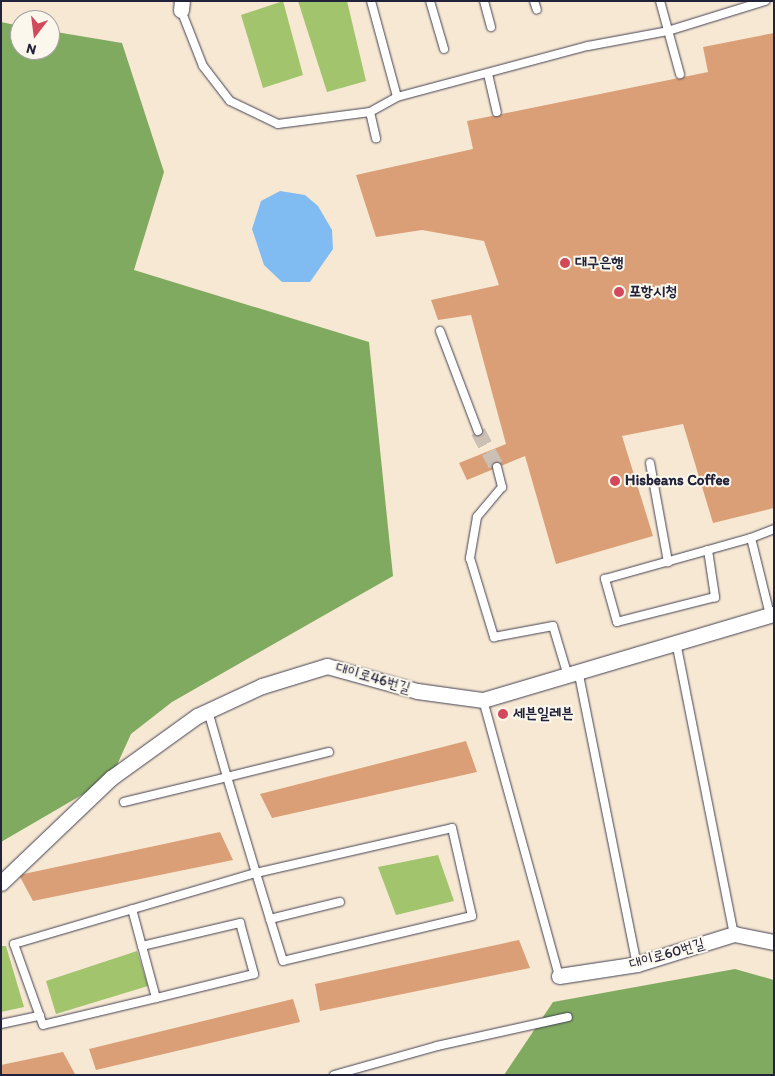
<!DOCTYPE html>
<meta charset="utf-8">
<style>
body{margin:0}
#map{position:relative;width:775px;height:1076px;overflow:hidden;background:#f7e8d3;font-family:Itim,"Poor Story",sans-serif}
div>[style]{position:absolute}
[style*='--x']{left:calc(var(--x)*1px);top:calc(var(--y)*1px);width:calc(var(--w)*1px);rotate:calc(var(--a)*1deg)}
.green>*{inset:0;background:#a1c46d}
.forest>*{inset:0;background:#80aa60}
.water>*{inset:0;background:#80bbf2}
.building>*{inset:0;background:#da9f77}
.minor-tunnel>*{height:15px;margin-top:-7.5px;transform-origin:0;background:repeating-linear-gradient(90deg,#ccc0b5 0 15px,transparent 0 23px)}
.roads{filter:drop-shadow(0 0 1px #424052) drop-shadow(0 0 1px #424052)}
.service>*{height:8px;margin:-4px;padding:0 4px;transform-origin:4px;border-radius:4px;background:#fff}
.minor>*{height:15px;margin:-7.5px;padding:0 7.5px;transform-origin:7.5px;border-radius:7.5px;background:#fff}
.dots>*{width:14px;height:14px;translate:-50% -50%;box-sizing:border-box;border:2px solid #fbf7ec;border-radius:50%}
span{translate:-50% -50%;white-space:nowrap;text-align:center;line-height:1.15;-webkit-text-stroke:4px #fbf7ec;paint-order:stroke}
.poi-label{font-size:15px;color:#22223b;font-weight:700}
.left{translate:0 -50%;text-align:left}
.street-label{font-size:15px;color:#22223b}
.frame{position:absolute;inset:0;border:2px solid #22223b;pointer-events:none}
.north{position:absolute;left:10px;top:10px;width:50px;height:50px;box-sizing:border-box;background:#fbf7ec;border:1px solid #a4a2a5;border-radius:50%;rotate:195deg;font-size:14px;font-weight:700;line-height:20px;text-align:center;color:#22223b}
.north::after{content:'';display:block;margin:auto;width:18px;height:22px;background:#d1495b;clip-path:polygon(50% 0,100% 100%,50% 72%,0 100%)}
</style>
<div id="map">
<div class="green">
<i style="clip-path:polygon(283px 1px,303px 75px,263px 88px,241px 15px)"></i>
<i style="clip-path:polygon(298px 1px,347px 1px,366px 81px,327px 92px)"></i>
<i style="clip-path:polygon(438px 855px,454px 901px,396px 915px,378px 867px)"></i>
<i style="clip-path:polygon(1px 946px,6px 946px,24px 1007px,1px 1012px)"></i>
<i style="clip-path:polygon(137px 951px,148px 986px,56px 1014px,46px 981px)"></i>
</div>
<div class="forest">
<i style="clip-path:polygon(1px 22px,20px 26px,20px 50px,50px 50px,50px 31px,122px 43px,164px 172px,134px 270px,369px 342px,393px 576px,172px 702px,131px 734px,111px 778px,1px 842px)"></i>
<i style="clip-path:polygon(735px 969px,774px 980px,774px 1075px,504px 1075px,553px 1002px)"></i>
</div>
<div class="water">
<i style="clip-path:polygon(280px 191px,305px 195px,318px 206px,332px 230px,333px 249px,310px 282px,282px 282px,264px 265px,252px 229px,261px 201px)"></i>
</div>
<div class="building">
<i style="clip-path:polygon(774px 33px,774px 508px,713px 523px,683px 424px,622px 436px,653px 536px,556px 564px,525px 456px,467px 480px,459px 463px,506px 444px,471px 315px,438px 320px,431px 300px,499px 285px,484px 241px,422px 230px,376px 237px,356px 175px,473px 149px,467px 121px,708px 72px,703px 47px)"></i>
<i style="clip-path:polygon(466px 741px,477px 772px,272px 818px,260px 794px)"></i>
<i style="clip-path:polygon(220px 832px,233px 860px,33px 901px,19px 875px)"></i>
<i style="clip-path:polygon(519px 940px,530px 968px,320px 1011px,315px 984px)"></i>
<i style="clip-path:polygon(293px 999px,300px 1022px,96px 1070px,89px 1049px)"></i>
<i style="clip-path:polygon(63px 1052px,75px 1074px,1px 1075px,1px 1065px)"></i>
</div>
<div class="minor-tunnel">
<i style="--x:478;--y:431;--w:41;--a:62.2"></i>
</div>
<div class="roads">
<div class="service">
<i style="--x:371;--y:1;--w:99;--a:74.8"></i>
<i style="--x:430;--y:1;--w:50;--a:73.7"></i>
<i style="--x:484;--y:1;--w:27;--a:75"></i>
<i style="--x:534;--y:1;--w:9;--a:72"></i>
<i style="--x:660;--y:1;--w:76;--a:74.7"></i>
<i style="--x:181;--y:10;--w:60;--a:68.6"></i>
<i style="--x:203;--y:66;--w:44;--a:52.4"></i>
<i style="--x:230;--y:101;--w:53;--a:25.6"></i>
<i style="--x:278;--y:124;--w:93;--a:-7.4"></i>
<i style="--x:370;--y:112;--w:31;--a:-29"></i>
<i style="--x:397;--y:97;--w:198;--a:-15"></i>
<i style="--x:588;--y:46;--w:81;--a:-10.6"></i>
<i style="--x:668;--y:31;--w:102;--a:-17.2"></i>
<i style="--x:488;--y:74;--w:39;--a:77"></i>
<i style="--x:370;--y:112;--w:27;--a:77"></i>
<i style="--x:440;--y:331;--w:107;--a:69.2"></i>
<i style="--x:650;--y:463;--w:101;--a:79.7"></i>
<i style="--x:497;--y:467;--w:21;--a:76"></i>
<i style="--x:502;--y:487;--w:39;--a:130"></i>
<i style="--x:477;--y:517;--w:42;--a:99.7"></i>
<i style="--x:470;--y:558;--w:83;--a:73.1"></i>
<i style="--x:494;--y:637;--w:60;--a:-10.6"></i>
<i style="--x:553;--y:626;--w:52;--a:73.3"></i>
<i style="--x:751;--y:538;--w:25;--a:-21"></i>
<i style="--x:708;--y:550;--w:48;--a:81.5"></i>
<i style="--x:715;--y:597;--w:101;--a:165.7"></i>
<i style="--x:617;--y:622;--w:45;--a:-105.6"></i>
<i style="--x:605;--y:579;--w:107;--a:-15.7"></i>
<i style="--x:708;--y:550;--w:45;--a:-15.6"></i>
<i style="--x:751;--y:538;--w:79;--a:76.1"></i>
<i style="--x:676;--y:642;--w:298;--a:78.8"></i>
<i style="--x:579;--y:675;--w:295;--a:78.7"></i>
<i style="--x:483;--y:700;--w:286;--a:74.6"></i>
<i style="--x:124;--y:802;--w:106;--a:-13.6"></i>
<i style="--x:227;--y:777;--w:69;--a:-106.1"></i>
<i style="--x:132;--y:909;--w:38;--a:75"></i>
<i style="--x:270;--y:919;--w:72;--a:-13.7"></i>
<i style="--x:156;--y:998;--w:54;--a:-105.1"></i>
<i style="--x:142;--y:946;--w:101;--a:-13.2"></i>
<i style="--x:240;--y:923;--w:53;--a:74.6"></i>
<i style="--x:254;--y:974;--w:101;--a:166.2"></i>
<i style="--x:156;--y:998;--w:116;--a:166.6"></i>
<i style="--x:43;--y:1025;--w:86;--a:-109.7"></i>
<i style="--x:14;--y:944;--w:252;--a:-16.4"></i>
<i style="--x:256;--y:873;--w:201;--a:-12.9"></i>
<i style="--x:452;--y:828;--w:90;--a:77.2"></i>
<i style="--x:472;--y:916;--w:194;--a:166.6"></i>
<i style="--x:283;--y:961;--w:44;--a:-107.2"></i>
<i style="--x:270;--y:919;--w:48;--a:-106.9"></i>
<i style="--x:256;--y:873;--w:100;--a:-106.8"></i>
<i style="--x:227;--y:777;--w:105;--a:-13.8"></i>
<i style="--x:1;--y:1024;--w:40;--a:-12"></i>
<i style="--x:334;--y:1075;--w:107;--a:-15.7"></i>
<i style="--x:437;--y:1046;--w:134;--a:-12.5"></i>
</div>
<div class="minor">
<i style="--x:181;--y:10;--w:9;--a:-84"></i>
<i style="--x:1;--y:883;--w:152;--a:-43.7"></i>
<i style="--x:111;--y:778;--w:106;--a:-35.8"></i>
<i style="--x:197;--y:716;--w:72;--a:-24.8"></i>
<i style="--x:262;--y:686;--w:68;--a:-17.1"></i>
<i style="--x:327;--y:666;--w:93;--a:15.5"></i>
<i style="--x:417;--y:691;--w:67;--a:7.8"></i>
<i style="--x:483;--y:700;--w:303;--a:-16.5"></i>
<i style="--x:559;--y:976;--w:79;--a:-8.7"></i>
<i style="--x:637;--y:964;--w:102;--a:-17.2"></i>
<i style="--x:734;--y:934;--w:41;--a:11.3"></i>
</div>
</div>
<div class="dots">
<i style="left:565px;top:263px;background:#d1495b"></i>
<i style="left:619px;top:292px;background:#d1495b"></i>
<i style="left:615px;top:481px;background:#d1495b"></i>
<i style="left:503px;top:714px;background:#d1495b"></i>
</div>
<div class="poi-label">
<span class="left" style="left:575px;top:263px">대구은행</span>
<span class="left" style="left:629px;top:292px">포항시청</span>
<span class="left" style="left:625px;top:481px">Hisbeans Coffee</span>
<span class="left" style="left:513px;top:714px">세븐일레븐</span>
</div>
<div class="street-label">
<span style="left:373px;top:678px;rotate:16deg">대이로46번길</span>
<span style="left:667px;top:954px;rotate:-16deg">대이로60번길</span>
</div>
<div class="frame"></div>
<div class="north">N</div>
</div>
